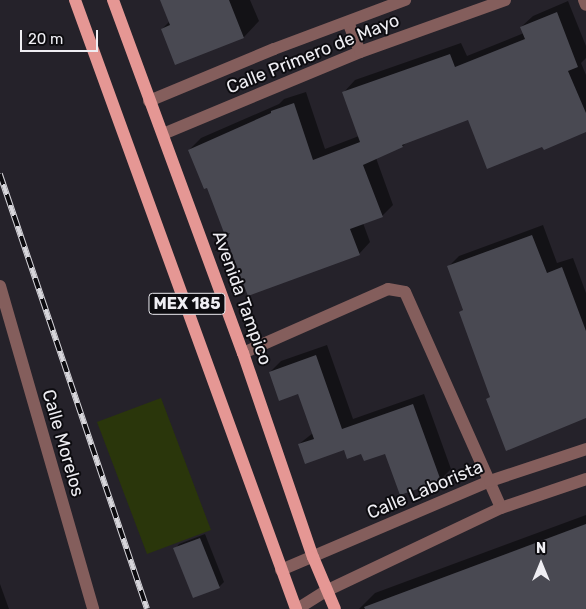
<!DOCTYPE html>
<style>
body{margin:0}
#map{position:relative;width:586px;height:609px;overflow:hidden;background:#25222a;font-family:Rubik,sans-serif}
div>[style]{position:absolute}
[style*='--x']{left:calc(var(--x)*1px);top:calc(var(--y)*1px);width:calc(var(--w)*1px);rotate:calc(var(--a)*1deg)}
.green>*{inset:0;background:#2a360b}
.shadow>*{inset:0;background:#0007}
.building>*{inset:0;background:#494952}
.minor>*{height:12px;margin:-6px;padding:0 6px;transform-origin:6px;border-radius:6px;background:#845e5c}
.major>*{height:12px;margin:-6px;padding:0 6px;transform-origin:6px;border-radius:6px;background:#e59794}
.rail>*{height:5.5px;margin-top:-2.75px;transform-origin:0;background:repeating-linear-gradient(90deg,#0d0c10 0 11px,#d7d6db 0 22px);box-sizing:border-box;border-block:1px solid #d7d6db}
span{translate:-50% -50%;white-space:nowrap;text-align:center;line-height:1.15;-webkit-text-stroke:4px #0d0c10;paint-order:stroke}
.shield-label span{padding:1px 4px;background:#0d0c10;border:1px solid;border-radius:4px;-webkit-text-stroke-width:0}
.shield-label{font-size:16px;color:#efeef3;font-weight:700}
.street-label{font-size:18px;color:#efeef3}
.north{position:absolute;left:516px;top:539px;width:50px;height:50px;-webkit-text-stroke:4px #0d0c10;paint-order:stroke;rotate:0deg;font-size:14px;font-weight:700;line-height:20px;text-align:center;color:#efeef3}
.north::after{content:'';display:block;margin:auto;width:18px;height:22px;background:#efeef3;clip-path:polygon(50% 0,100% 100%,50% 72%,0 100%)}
.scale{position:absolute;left:20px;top:30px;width:78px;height:22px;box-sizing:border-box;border:2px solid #efeef3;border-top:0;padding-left:6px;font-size:15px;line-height:18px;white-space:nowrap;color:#efeef3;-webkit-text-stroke:4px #0d0c10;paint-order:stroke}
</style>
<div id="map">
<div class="green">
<i style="clip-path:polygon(161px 398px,211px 530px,147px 554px,97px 422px)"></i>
</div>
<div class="shadow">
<i style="clip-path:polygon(162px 0,250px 0,259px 21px,244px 37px,176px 64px,162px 29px,170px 21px)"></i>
<i style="clip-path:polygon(568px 1px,586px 46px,586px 58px,581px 63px,586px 75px,586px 130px,469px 118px,407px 142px,403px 146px,376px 158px,393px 205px,382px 216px,363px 223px,370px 242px,359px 254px,208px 186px,189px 150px,201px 138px,279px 104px,284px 99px,306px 92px,325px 149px,359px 136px,344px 92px,355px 80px,461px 43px,467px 56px,524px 33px,521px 27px,533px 16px)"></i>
<i style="clip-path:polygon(543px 225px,557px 263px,573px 258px,586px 293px,586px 417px,487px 400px,491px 396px,461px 312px,464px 308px,449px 266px,459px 256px)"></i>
<i style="clip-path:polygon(327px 345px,353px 419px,424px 394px,451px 469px,440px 480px,386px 453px,362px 452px,299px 444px,313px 433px,299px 392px,270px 372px,281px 361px)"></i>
<i style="clip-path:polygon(586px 515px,586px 609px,359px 609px,375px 593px)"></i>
<i style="clip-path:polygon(205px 534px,224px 582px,219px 587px,175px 549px,179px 544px)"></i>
<i style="clip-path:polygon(0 584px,9px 609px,0 609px)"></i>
</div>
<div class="building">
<i style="clip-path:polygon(160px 0,229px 0,244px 38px,175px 65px,161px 29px,170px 25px)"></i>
<i style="clip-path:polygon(557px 12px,578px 67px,568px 71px,586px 113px,586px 132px,544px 150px,542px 147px,487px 169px,468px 120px,402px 145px,403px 147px,363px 165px,383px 217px,350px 229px,360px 255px,248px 296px,207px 188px,204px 189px,188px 150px,271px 113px,271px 111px,294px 103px,313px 160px,360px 142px,342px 92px,450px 54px,455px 67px,525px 39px,520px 27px)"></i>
<i style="clip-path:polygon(532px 235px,547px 273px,562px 267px,586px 331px,586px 418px,506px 451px,486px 399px,490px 397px,459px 312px,463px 310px,447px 266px)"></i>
<i style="clip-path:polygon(316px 355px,342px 429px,413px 404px,441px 481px,400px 495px,385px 454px,364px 461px,361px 454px,347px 459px,344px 450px,305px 464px,298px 444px,314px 439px,298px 394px,279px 401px,269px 372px)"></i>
<i style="clip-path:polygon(586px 524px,586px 609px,365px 609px,364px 607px)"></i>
<i style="clip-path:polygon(200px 538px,220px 588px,193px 598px,173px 548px)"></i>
</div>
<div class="minor">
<i style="--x:584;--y:0;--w:5;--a:68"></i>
<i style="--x:348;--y:22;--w:32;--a:68"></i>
<i style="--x:149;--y:101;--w:135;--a:-22.6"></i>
<i style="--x:274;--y:49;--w:140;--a:-20.5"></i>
<i style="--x:163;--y:134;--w:213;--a:-22.6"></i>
<i style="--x:360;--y:52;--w:154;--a:-19.7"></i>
<i style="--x:0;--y:286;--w:336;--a:73.9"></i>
<i style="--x:243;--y:353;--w:158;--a:-23.8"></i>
<i style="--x:388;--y:289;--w:17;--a:10"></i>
<i style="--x:405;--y:292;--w:236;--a:66"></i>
<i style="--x:281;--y:570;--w:227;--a:-23.1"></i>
<i style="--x:490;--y:481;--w:101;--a:-18.4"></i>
<i style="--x:297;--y:609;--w:36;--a:-32"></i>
<i style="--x:328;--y:590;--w:191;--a:-25.4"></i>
<i style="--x:501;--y:508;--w:90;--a:-18.8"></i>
</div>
<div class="major">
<i style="--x:75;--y:0;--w:648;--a:70.05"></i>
<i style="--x:113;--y:0;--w:376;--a:69.8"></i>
<i style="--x:243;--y:353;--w:216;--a:71.1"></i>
<i style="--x:313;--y:557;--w:56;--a:67.1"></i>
</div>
<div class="rail">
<i style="--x:0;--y:174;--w:459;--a:71.3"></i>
</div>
<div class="shield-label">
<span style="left:187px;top:304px">MEX 185</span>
</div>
<div class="street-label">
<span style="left:313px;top:54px;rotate:-22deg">Calle Primero de Mayo</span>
<span style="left:242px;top:298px;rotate:70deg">Avenida Tampico</span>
<span style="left:63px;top:443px;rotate:74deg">Calle Morelos</span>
<span style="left:425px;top:490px;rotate:-23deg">Calle Laborista</span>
</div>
<div class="north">N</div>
<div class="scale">20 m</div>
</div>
